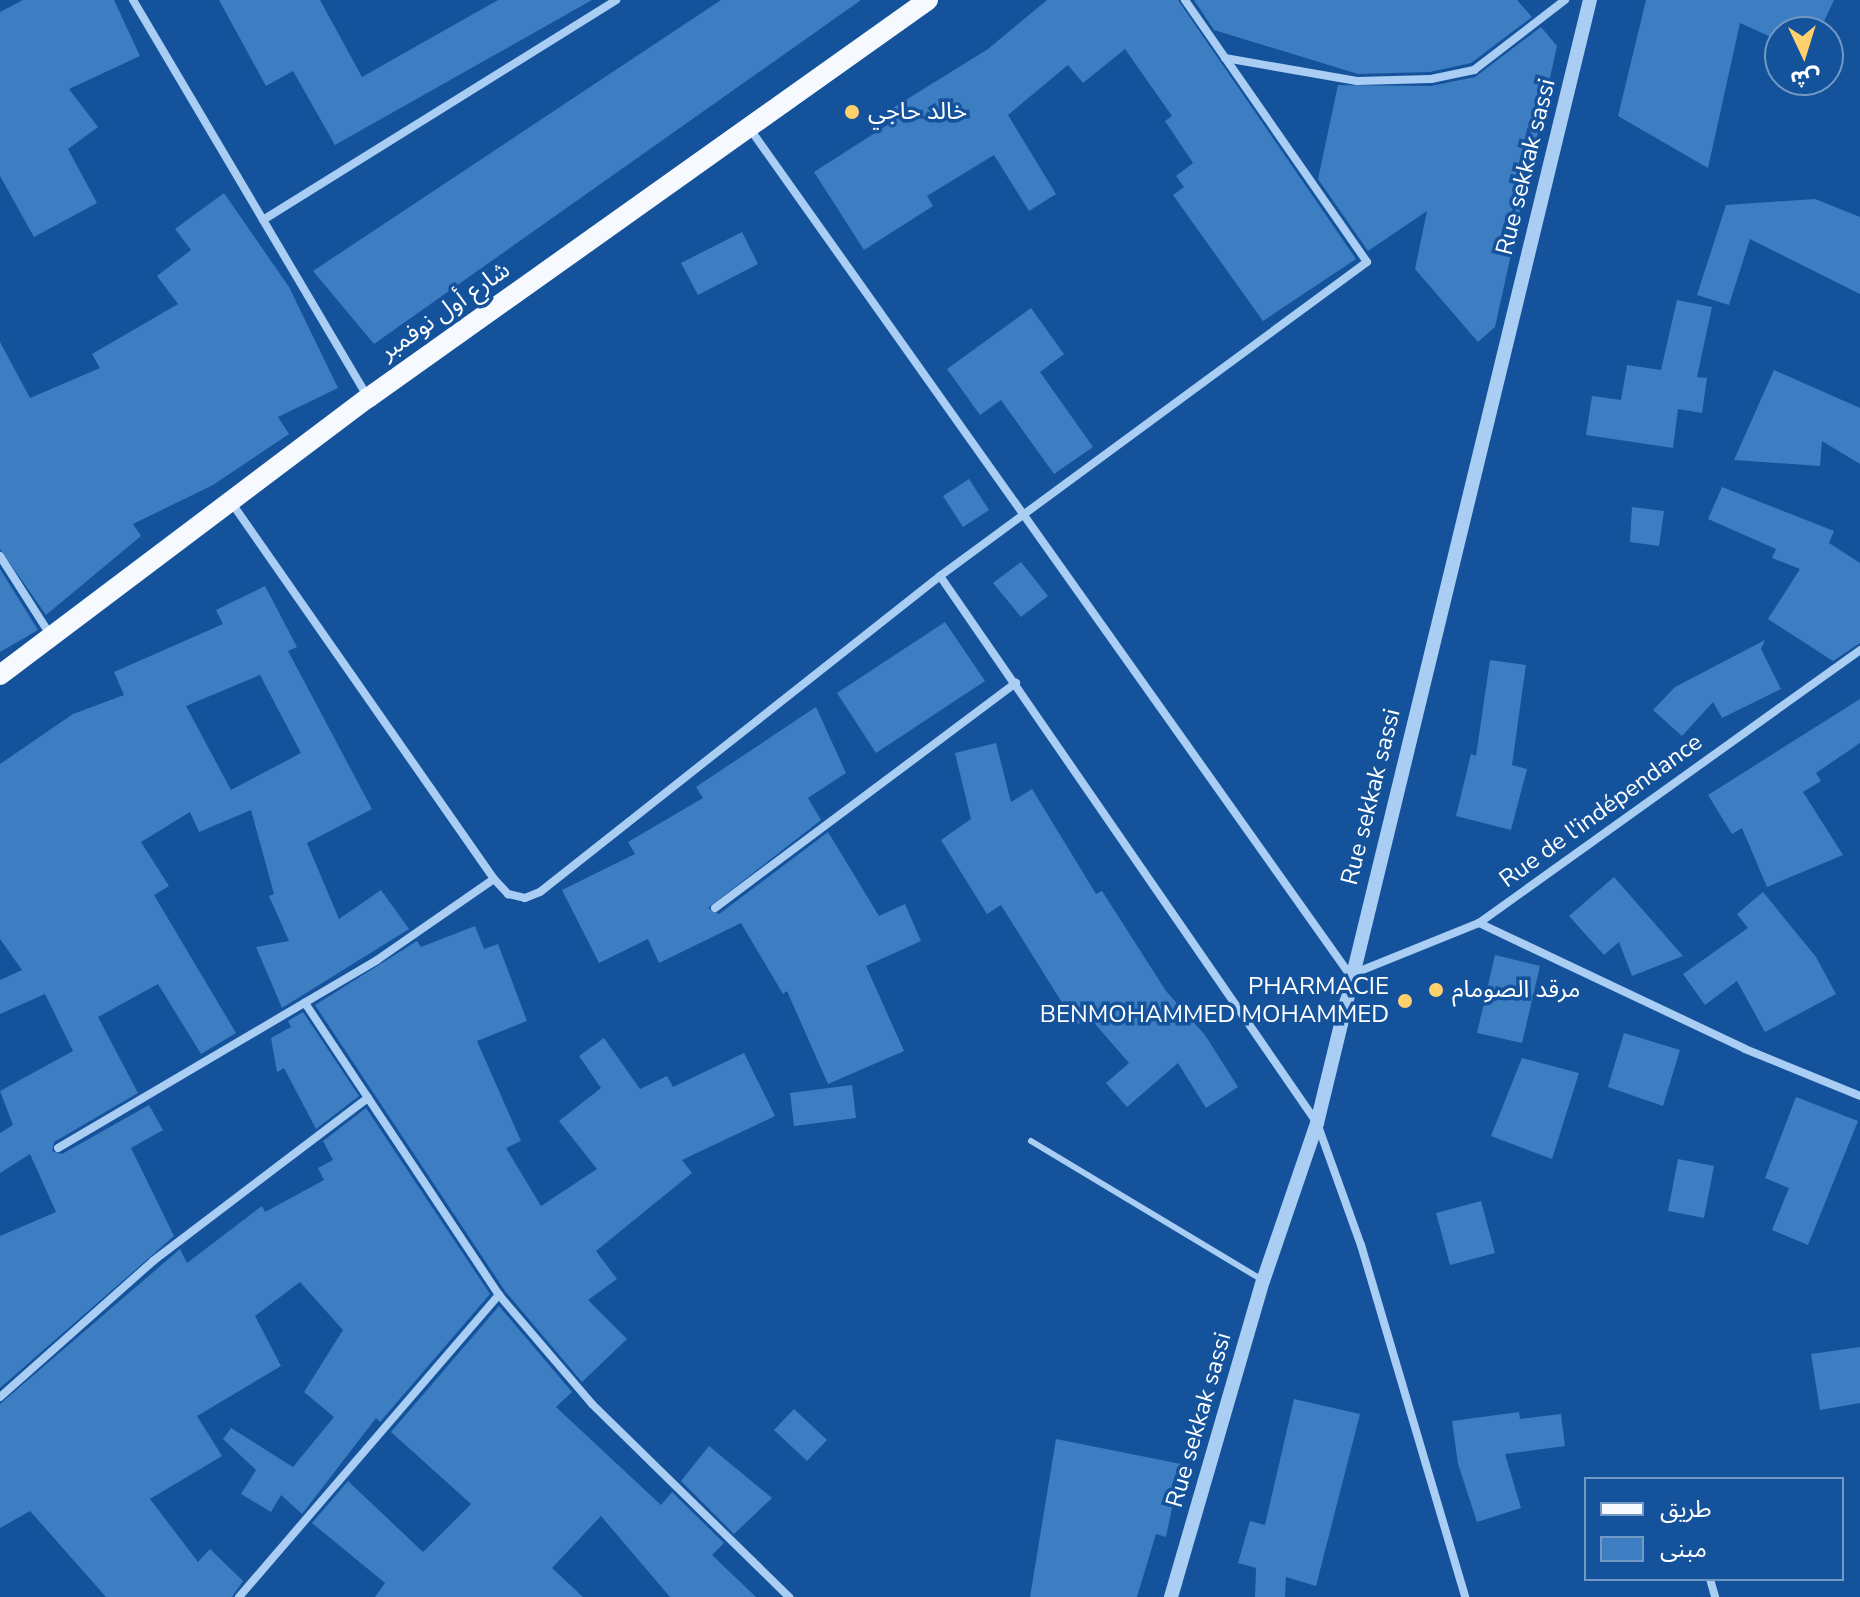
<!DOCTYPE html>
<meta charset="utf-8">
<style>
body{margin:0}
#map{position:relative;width:1860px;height:1597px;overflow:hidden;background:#14539c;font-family:"Nunito Sans","Noto Sans Arabic",sans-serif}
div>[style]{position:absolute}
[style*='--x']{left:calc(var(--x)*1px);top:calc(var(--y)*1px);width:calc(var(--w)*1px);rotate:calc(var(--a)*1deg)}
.building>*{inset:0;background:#3d7dc2}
.service>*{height:6px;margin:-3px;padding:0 3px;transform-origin:3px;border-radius:3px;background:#aacdf3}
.minor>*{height:8px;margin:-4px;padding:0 4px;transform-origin:4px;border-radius:4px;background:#aacdf3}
.tertiary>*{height:14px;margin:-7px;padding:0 7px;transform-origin:7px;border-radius:7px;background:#aacdf3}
.primary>*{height:20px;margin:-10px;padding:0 10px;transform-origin:10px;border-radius:10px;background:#f6faff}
.dots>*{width:22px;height:22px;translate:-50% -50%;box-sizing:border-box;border:4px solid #14539c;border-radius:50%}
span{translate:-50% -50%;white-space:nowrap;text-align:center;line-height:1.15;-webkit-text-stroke:7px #14539c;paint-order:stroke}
.poi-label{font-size:24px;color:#fff}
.left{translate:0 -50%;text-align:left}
.right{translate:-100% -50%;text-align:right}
.street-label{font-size:24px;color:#fff}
.legend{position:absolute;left:1584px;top:1477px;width:260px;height:104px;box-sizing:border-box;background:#14539c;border:2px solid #7298c4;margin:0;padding:10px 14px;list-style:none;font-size:24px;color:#fff}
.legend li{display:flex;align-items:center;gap:16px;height:40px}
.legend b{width:40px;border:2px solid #7298c4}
.north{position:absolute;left:1764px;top:16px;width:80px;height:80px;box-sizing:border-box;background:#14539c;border:2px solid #7298c4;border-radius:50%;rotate:176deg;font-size:22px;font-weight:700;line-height:32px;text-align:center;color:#fff}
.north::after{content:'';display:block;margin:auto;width:28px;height:36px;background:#ffd06c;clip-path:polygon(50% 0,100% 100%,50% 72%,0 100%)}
</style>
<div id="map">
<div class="building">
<i style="clip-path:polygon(23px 0,114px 0,140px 56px,69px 89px,98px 127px,68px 149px,97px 203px,34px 237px,0 176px,0 12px)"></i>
<i style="clip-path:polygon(219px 0,320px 0,362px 77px,498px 0,592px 0,335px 145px,293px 71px,266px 86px)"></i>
<i style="clip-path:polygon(721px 0,861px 0,374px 344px,313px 271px)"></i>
<i style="clip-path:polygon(1047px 0,1178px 0,1356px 259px,1263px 321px,1173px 195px,1184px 187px,1176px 176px,1193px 163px,1165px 121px,1172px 116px,1125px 49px,1083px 83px,1068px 65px,1008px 115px,1056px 194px,1029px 211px,994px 155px,927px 196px,933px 206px,864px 250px,814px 172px,889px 124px,883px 114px,988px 49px)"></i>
<i style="clip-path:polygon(1194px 0,1517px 0,1532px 17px,1471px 63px,1430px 72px,1358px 74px,1214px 30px)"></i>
<i style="clip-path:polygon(1646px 0,1834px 0,1819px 32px,1780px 32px,1780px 41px,1740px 23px,1708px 168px,1618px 116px)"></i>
<i style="clip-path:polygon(1541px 27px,1557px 46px,1495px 327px,1478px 342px,1415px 269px,1427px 211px,1368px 251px,1318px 179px,1338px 85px,1431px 86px,1475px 77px)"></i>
<i style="clip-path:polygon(224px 193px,289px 287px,338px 388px,278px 417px,289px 434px,213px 485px,133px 524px,141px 536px,46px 615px,0 549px,0 342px,30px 398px,100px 368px,92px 354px,178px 304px,157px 276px,191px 250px,175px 229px)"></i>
<i style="clip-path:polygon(1815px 199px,1860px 217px,1860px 294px,1750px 239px,1729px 305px,1697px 295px,1726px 205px)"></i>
<i style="clip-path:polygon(742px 232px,758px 264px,698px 295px,681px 263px)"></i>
<i style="clip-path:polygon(1677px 300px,1712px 307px,1697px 377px,1707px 378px,1702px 413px,1678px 409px,1673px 448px,1586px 435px,1592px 396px,1621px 400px,1627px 365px,1661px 370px)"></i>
<i style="clip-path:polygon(1031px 308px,1064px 354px,1040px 372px,1093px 447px,1054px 474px,1001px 400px,980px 415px,947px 369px)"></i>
<i style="clip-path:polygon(1774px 370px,1860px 408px,1860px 464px,1822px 441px,1820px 466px,1734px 460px)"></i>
<i style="clip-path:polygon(969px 479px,989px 510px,963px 527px,943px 496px)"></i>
<i style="clip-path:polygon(1722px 487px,1834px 531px,1829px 543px,1860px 563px,1860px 643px,1833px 661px,1768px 619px,1800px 569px,1772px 558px,1776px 549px,1708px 519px)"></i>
<i style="clip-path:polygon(1632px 507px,1664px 511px,1659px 546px,1630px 542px)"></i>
<i style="clip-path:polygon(1021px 562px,1048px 596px,1021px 617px,993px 583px)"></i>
<i style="clip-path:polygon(0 569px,38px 630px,0 652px)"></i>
<i style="clip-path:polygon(evenodd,265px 586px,297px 647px,288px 651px,372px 809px,307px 843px,339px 919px,381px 890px,409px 929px,282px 1008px,256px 947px,289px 941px,269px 896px,274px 894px,251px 810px,199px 832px,190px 812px,141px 842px,169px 886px,154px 895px,236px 1033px,201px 1054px,158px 984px,98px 1017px,138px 1093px,54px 1142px,52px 1151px,62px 1154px,149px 1105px,163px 1130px,131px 1148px,174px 1236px,0 1388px,0 1236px,56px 1212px,30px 1154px,0 1173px,0 1133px,13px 1125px,0 1091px,73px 1051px,45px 994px,0 1014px,0 980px,22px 970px,0 939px,0 764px,73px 714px,124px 695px,114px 672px,223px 624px,216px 610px,265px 586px,260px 675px,301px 753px,231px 790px,186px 706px,260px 675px)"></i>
<i style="clip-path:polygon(945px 622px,985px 681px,876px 753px,837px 693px)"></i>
<i style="clip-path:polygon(1765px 640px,1761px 649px,1781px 689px,1722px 718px,1713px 702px,1682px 736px,1653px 710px,1675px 687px)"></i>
<i style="clip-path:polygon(1490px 660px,1526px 665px,1512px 765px,1527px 769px,1511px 830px,1456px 816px,1471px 754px,1476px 756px)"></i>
<i style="clip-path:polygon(1860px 699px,1860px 743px,1816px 773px,1821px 781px,1803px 792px,1843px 855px,1767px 887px,1742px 828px,1732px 834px,1708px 795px)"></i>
<i style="clip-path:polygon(816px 707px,846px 773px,808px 798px,821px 820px,708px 908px,719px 914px,828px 832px,879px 916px,905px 904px,921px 941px,866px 966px,904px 1051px,828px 1084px,787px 991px,783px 994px,741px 923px,659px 963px,648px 939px,599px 963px,562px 890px,635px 854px,628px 842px,703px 798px,696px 787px)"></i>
<i style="clip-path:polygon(996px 743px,1011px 802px,1032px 789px,1096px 894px,1102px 891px,1166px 991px,1205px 1035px,1238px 1087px,1206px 1108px,1178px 1063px,1127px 1107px,1106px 1083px,1129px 1063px,1089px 1017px,1076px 1025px,1001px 905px,987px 914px,941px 840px,971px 819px,955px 753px)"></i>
<i style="clip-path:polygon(1614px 877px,1683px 956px,1632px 976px,1619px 942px,1604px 955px,1569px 916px)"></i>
<i style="clip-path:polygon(1763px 892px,1816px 957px,1836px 994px,1765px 1032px,1737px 981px,1705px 1005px,1683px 974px,1748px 928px,1737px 914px)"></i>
<i style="clip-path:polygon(475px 926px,484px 949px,498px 944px,527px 1021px,477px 1041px,521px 1141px,506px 1148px,541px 1206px,597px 1169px,559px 1121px,601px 1088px,579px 1056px,604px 1038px,640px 1089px,667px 1076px,673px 1087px,744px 1053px,775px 1116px,682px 1160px,692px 1173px,596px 1251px,617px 1279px,588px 1300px,627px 1339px,582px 1382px,505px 1291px,315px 1005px,417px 941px,421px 947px)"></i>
<i style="clip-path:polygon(1495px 955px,1540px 966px,1522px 1043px,1477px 1033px)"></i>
<i style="clip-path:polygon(303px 1012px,359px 1096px,316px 1129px,284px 1068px,277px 1072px,271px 1038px,291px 1027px,288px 1021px)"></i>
<i style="clip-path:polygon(1624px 1033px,1680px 1050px,1663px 1106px,1608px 1087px)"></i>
<i style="clip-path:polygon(1522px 1058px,1579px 1073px,1552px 1159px,1491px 1136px)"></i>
<i style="clip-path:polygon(852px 1085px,856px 1118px,794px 1126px,790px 1093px)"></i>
<i style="clip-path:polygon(1796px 1097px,1858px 1121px,1808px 1245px,1772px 1230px,1789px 1188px,1765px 1178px)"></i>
<i style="clip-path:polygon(366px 1108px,490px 1294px,380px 1422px,376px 1418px,302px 1514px,281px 1495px,271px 1512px,241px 1494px,256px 1470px,223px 1439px,231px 1428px,293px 1467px,334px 1417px,304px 1392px,343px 1330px,300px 1282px,255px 1316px,281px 1366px,197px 1416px,222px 1456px,150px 1499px,198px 1562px,210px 1549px,243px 1581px,232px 1597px,106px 1597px,30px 1511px,0 1528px,0 1404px,180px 1249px,187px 1263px,262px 1206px,265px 1212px,324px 1180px,318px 1168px,333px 1160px,323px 1141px)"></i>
<i style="clip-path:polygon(1678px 1159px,1714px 1166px,1704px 1218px,1668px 1211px)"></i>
<i style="clip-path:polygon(1481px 1201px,1495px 1253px,1450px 1265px,1436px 1213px)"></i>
<i style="clip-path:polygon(499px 1306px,572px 1392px,556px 1407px,661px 1505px,672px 1492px,724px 1543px,712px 1555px,756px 1597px,670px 1597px,601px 1516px,552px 1568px,583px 1597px,375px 1597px,385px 1583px,312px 1523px,348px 1481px,423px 1552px,471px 1504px,391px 1432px)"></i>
<i style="clip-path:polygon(1860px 1347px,1860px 1403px,1820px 1410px,1811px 1354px)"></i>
<i style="clip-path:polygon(1294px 1399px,1360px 1414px,1316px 1586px,1286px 1577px,1285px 1597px,1255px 1597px,1256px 1568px,1238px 1563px,1250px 1521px,1265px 1525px)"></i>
<i style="clip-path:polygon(794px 1409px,827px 1440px,807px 1461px,774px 1430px)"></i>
<i style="clip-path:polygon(1519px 1412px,1520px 1419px,1561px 1414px,1565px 1446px,1505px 1454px,1521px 1508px,1477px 1522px,1458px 1464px,1452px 1421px)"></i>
<i style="clip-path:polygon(1056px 1439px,1181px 1464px,1166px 1537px,1156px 1534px,1137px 1597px,1030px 1597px)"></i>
<i style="clip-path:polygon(709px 1446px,772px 1498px,734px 1534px,681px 1481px)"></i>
</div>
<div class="service">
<i style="--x:1031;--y:1141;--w:268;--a:31"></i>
</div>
<div class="minor">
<i style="--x:133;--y:0;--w:462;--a:59.4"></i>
<i style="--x:1225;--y:58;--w:134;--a:9.9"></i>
<i style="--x:1357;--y:81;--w:74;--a:-1.5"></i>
<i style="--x:1431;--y:79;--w:44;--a:-11.8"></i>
<i style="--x:1474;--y:70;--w:115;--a:-37.6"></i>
<i style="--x:750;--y:129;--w:1037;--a:54.65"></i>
<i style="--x:1350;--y:975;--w:139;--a:-22"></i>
<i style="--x:1479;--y:923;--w:469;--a:-35.6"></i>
<i style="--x:263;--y:220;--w:416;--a:-31.9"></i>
<i style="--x:231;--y:502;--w:460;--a:55.1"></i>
<i style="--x:494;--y:879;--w:21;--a:47"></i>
<i style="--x:508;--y:894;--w:17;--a:13"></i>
<i style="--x:525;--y:898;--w:16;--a:-22"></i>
<i style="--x:540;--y:892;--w:510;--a:-38.31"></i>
<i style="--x:940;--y:576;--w:530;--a:-36.33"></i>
<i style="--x:1367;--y:262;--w:319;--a:-124.8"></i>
<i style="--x:0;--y:556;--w:95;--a:57.5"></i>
<i style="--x:940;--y:576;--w:664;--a:55.42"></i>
<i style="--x:1317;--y:1123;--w:130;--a:70.2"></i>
<i style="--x:1361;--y:1245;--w:367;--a:73.5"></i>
<i style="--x:715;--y:908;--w:376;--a:-36.8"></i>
<i style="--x:1479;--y:923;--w:294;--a:25.3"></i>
<i style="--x:1745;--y:1049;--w:124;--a:22.2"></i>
<i style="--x:58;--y:1148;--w:370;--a:-30.5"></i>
<i style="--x:377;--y:960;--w:142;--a:-34.7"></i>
<i style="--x:499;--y:1295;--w:143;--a:49.5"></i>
<i style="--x:592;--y:1404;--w:276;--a:44.4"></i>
<i style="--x:0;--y:1397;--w:205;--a:-41.6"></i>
<i style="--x:153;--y:1261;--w:270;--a:-37.2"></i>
<i style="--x:1710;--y:1579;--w:19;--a:74"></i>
<i style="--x:239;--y:1597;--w:399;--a:-49.3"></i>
<i style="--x:499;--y:1295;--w:351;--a:-123.6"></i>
</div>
<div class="tertiary">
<i style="--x:1171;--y:1597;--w:329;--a:-73.8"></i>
<i style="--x:1263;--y:1281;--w:167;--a:-71.1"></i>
<i style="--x:1317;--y:1123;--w:1156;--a:-76.34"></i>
</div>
<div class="primary">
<i style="--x:0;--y:675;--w:461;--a:-37"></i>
<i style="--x:368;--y:398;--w:687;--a:-35.4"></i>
</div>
<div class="dots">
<i style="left:852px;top:112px;background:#ffd06c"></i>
<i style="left:1436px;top:990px;background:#ffd06c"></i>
<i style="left:1405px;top:1001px;background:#ffd06c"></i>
</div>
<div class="poi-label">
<span class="left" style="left:868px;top:112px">خالد حاجي</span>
<span class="right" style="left:1389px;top:1001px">PHARMACIE<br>BENMOHAMMED MOHAMMED</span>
<span class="left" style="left:1452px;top:990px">مرقد الصومام</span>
</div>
<div class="street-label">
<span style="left:1526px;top:167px;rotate:-76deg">Rue sekkak sassi</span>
<span style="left:445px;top:311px;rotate:-35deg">شارع أول نوفمبر</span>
<span style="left:1371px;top:797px;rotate:-76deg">Rue sekkak sassi</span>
<span style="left:1601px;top:811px;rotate:-36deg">Rue de l'indépendance</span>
<span style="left:1199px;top:1420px;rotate:-74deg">Rue sekkak sassi</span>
</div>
<ul class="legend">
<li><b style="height:10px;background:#f6faff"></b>طريق</li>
<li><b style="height:22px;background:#3d7dc2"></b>مبنى</li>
</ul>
<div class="north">ش</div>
</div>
